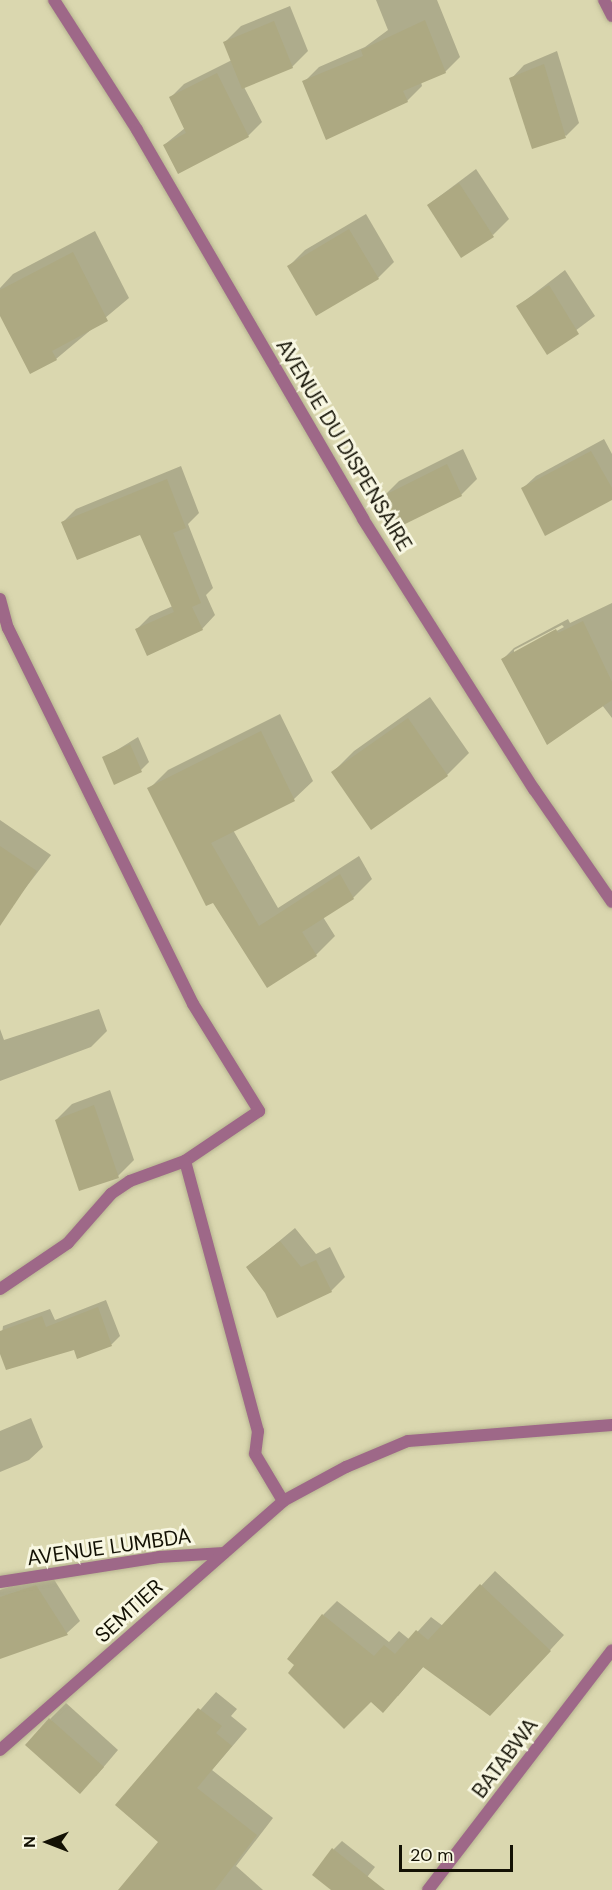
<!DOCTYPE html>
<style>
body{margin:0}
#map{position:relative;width:612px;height:1890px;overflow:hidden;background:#dad7af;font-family:"DM Sans",sans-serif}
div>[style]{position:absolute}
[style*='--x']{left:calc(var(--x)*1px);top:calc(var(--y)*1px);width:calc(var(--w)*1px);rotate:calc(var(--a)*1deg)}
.shadow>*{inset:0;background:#0003}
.building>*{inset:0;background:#ada982}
.roads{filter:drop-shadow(0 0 2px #b6b390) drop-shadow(0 0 2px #b6b390)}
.minor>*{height:12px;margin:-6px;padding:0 6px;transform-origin:6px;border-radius:6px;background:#9e6888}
span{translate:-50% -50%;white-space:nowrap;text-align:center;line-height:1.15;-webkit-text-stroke:6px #f8f7e2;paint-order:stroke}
.street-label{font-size:21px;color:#131104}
.north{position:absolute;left:18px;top:1812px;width:60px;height:60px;-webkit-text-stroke:4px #f8f7e2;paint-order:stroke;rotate:270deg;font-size:16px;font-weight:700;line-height:24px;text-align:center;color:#131104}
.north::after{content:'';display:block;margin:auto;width:21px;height:27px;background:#131104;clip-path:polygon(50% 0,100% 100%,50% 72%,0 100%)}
.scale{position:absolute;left:399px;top:1845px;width:114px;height:27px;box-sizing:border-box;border:3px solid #131104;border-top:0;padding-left:8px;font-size:18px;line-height:21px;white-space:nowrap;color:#131104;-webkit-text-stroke:4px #f8f7e2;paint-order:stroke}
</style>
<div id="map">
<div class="shadow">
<i style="clip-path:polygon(376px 0,437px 0,460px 57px,445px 72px,421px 82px,422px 86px,407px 101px,327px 138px,304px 82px,319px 67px,365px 47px,388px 30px)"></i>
<i style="clip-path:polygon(290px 6px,308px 51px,292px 67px,244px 87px,262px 122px,248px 136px,164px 145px,185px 128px,171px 97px,184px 84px,232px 60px,225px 42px,241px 26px)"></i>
<i style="clip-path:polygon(557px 51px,579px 123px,566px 136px,511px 79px,524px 65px)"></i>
<i style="clip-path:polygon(476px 169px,509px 219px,493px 235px,428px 205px)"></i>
<i style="clip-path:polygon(366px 214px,394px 262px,378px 278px,289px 266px,305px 250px)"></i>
<i style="clip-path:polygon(95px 231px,129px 298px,56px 359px,0 313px,0 288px,13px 274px)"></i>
<i style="clip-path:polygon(565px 270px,595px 316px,547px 352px,518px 306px)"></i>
<i style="clip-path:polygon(604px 439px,612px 454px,612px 499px,523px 488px,536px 476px)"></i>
<i style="clip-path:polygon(463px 449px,477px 479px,461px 495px,383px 497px,399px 481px)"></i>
<i style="clip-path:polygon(181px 466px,199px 513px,188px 524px,213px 588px,206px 595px,215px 615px,202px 629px,137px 629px,150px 616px,173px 606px,140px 533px,63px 522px,76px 509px)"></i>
<i style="clip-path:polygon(evenodd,612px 603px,612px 718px,602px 705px,503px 659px,514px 648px,568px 619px,570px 623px,612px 603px,562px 625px,564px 627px,514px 654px,514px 650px,562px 625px)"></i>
<i style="clip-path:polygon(430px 697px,469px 753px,447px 775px,372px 828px,333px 772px,354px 751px)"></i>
<i style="clip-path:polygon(280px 714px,313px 781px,294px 799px,233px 830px,278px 908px,359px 856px,372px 879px,353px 898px,323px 917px,335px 936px,316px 955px,268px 986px,149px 789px,168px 770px)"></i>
<i style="clip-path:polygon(138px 737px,149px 762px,141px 770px,104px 758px)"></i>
<i style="clip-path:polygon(0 820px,51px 855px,13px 904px,0 895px)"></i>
<i style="clip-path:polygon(99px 1009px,107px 1031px,91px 1047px,0 1081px,0 1029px,4px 1040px)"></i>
<i style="clip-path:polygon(110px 1090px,134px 1160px,118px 1176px,56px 1120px,72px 1104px)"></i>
<i style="clip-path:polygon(295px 1228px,316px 1254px,330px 1247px,345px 1277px,331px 1291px,267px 1292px,248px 1267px)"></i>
<i style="clip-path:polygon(106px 1300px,120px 1336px,112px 1344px,78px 1357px,75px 1348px,0 1349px,3px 1326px,50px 1309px,55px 1320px)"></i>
<i style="clip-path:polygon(31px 1418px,43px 1447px,29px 1460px,0 1472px,0 1431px)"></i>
<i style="clip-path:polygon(495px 1571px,564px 1635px,504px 1700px,424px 1666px,398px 1696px,323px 1615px,337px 1601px,389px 1642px,399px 1631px,410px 1640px,431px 1617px,443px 1626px)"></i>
<i style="clip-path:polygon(50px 1573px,80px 1621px,67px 1633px,0 1657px,0 1590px)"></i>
<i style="clip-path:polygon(216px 1692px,237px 1709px,231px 1716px,247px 1729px,212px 1770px,273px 1818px,236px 1866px,263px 1890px,120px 1890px,160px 1842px,117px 1805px)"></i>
<i style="clip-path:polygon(66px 1703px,118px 1750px,96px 1776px,50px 1719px)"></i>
<i style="clip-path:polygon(342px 1841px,375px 1867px,357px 1890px,333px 1890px,334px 1849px)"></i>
</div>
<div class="building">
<i style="clip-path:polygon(425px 20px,446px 73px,403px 91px,408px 102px,326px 140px,302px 81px,363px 56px,361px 50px)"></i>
<i style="clip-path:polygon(274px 21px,293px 68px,242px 89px,223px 42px)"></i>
<i style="clip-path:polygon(544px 64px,566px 138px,532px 149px,509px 78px)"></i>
<i style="clip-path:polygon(217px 73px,249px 137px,178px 174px,163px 145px,186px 133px,169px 97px)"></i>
<i style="clip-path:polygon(459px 183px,494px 237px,461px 258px,427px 205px)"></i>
<i style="clip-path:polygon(349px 229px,379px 279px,316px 316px,287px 266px)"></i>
<i style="clip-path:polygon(73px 252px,108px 321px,52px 351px,57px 360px,30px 374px,0 316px,0 290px)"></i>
<i style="clip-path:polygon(549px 285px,579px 334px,547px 355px,516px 306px)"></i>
<i style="clip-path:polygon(591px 451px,612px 488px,612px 500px,545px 536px,521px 488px)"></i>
<i style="clip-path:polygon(447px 464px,462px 496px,397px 528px,381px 497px)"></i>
<i style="clip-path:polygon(167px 479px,186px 528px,173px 533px,201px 603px,192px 607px,203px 630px,147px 656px,135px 629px,174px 612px,140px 535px,77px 560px,61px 522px)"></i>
<i style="clip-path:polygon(583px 621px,612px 682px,612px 700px,547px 745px,501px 659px,556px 629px,558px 633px)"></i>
<i style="clip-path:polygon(408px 718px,448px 776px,371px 830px,331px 772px)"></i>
<i style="clip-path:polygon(261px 731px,295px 801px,211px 843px,259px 926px,340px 874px,354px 899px,302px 932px,317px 956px,267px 988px,213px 903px,206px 906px,147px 788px)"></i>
<i style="clip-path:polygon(130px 744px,142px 772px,114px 785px,102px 757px)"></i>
<i style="clip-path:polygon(0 846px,37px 871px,0 926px)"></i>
<i style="clip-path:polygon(94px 1105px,119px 1178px,79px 1191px,55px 1120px)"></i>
<i style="clip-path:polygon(280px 1241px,301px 1267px,316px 1260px,332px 1292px,277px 1318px,265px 1293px,246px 1267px)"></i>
<i style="clip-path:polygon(98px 1307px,112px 1346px,77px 1359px,74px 1350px,6px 1370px,0 1354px,0 1331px,42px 1316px,46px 1327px)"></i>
<i style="clip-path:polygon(480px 1584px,551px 1651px,490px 1716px,423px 1667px,383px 1713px,371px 1702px,344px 1729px,288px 1673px,294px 1665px,287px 1659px,322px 1614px,374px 1656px,384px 1645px,395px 1654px,416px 1630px,428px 1640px)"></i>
<i style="clip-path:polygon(36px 1585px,68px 1635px,0 1659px,0 1597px)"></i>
<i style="clip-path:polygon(198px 1708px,222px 1726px,216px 1733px,232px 1746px,197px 1788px,257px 1835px,215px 1890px,118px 1890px,158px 1842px,115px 1805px)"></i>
<i style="clip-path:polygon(49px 1718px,104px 1767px,80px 1794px,25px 1745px)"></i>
<i style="clip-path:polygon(332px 1848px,385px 1890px,331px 1890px,312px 1875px)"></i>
</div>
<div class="roads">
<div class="minor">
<i style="--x:54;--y:0;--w:154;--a:57.4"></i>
<i style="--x:137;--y:130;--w:450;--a:59.8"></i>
<i style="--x:363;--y:519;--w:320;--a:57.7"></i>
<i style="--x:534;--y:789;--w:137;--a:55.4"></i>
<i style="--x:604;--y:0;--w:18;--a:63"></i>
<i style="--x:0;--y:599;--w:30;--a:75"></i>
<i style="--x:8;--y:628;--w:419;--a:63.8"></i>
<i style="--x:193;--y:1004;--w:126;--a:58.3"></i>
<i style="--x:259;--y:1111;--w:89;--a:146"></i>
<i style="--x:185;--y:1161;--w:59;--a:160"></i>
<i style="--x:130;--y:1181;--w:23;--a:146"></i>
<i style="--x:111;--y:1194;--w:65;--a:131.3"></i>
<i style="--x:68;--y:1243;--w:82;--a:145.9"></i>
<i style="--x:185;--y:1161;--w:280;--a:74.9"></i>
<i style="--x:258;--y:1431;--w:23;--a:97"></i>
<i style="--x:255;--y:1454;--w:55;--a:59.2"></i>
<i style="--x:0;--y:1582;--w:161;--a:-8.9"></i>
<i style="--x:159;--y:1557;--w:65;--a:-3.5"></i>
<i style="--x:0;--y:1750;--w:377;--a:-41.3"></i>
<i style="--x:283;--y:1501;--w:72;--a:-28.4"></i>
<i style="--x:346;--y:1467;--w:67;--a:-22.8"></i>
<i style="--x:408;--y:1441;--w:205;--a:-4.5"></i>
<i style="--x:428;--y:1890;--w:302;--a:-52.5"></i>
</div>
</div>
<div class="street-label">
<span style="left:344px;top:445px;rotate:59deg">AVENUE DU DISPENSAIRE</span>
<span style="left:109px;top:1547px;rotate:-8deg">AVENUE LUMBDA</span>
<span style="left:129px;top:1611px;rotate:-42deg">SEMTIER</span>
<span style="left:505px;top:1758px;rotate:-53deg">BATABWA</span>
</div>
<div class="north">N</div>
<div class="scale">20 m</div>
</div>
